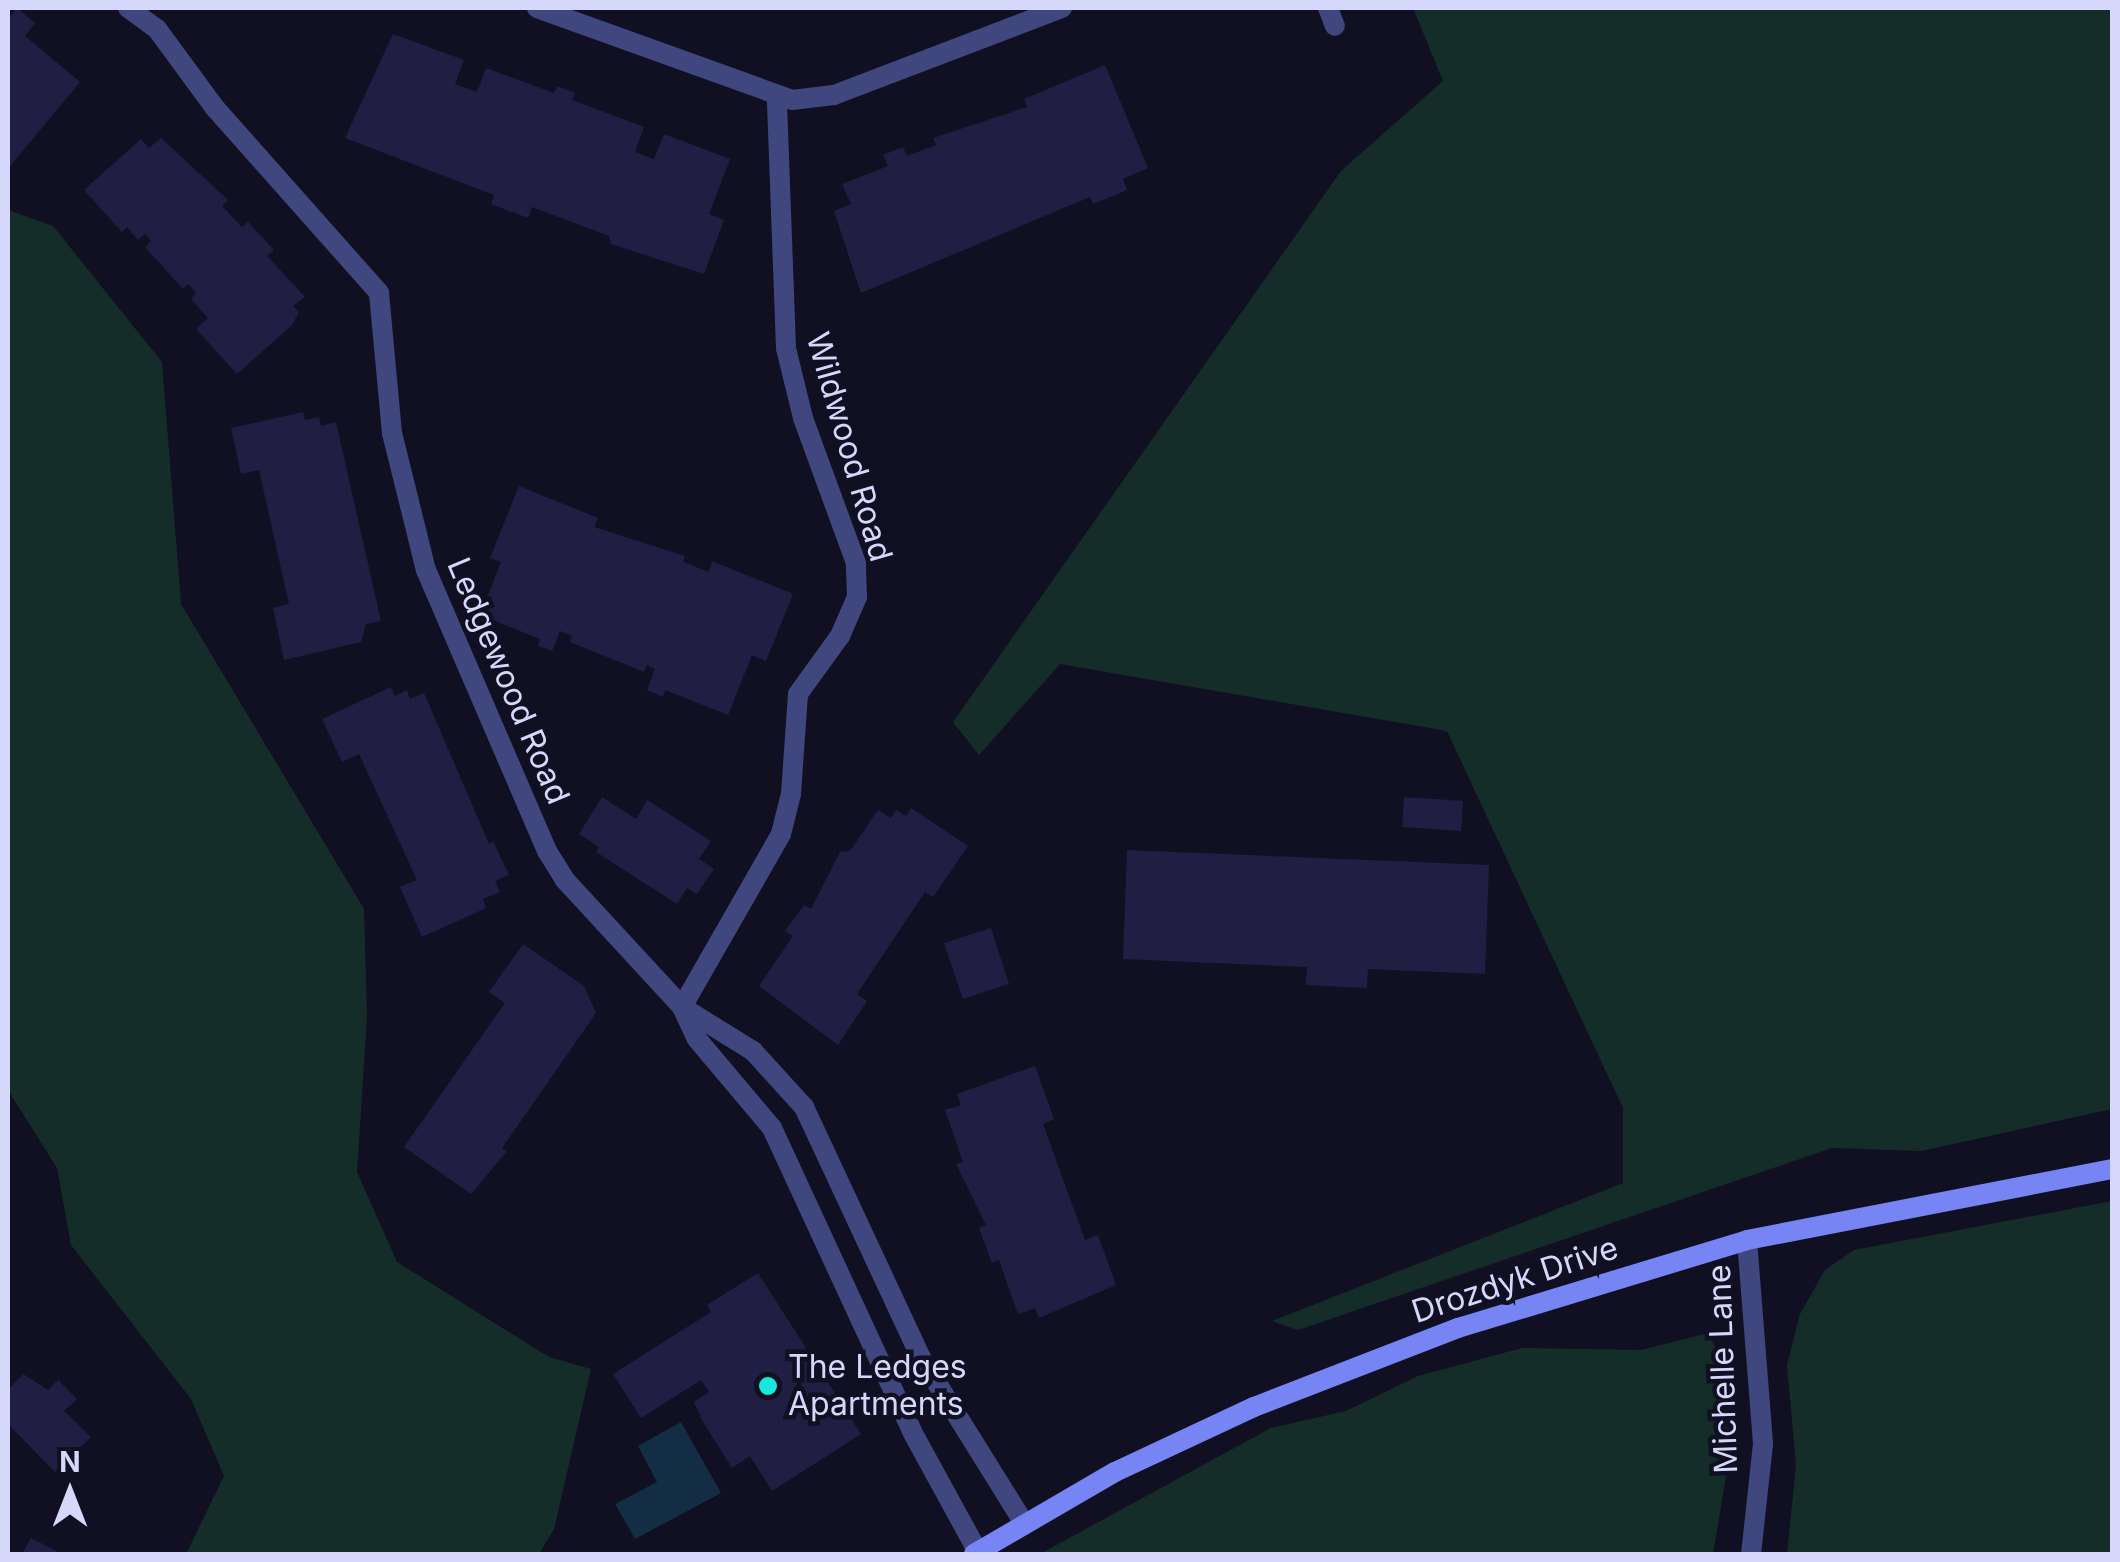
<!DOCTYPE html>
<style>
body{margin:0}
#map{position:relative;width:2120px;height:1562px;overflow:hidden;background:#111023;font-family:Inter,sans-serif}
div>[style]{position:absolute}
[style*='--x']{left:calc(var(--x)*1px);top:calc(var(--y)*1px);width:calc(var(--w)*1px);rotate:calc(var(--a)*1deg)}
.green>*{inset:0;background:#142d28}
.water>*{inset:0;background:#132d45}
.building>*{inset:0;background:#201e42}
.street>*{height:20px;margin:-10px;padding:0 10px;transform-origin:10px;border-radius:10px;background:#40477e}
.secondary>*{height:20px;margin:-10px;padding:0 10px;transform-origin:10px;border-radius:10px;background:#7685f3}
.dots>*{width:28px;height:28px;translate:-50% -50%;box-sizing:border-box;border:5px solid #111023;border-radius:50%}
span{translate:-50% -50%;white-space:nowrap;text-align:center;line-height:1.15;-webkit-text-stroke:9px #111023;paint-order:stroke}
.street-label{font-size:32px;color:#d6d8fb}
.poi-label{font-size:32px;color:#d6d8fb}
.left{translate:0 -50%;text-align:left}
.frame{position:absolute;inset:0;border:10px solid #d6d8fb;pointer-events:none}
.north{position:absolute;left:20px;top:1442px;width:100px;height:100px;-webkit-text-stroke:8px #111023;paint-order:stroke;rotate:0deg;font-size:28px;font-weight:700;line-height:40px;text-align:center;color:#d6d8fb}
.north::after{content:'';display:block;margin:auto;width:35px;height:45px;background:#d6d8fb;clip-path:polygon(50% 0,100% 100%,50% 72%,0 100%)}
</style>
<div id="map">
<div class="green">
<i style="clip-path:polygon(1413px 8px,2112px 8px,2112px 1109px,1921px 1151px,1832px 1148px,1298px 1330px,1272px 1321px,1623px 1183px,1623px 1108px,1447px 731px,1060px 664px,979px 755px,953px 722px,1341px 171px,1443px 81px)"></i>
<i style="clip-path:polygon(8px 210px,53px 226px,162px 362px,181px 604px,364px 909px,367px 1017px,357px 1172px,397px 1262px,549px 1357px,591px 1369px,554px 1529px,539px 1554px,186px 1554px,224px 1476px,191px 1399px,71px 1245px,57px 1168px,8px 1090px)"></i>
<i style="clip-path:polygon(2112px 1201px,2112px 1554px,1787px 1554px,1796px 1465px,1787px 1365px,1800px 1314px,1825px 1270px,1854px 1250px)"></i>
<i style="clip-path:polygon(1708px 1333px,1728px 1373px,1733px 1434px,1713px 1554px,1040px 1554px,1271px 1428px,1346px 1411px,1418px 1376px,1522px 1348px,1642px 1350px)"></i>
</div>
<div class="water">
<i style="clip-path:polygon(681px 1422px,721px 1493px,635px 1539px,615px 1504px,657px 1482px,638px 1446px)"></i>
</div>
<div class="building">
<i style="clip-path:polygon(17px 8px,35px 23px,25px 36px,80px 82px,10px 166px,8px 19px)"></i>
<i style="clip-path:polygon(393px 34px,464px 60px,455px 84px,477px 92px,486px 68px,554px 93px,557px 86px,575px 93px,572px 100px,644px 127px,635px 152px,654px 159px,664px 134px,730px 159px,709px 214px,724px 220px,704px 274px,611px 244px,609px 236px,532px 207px,528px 218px,491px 204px,494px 195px,345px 138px)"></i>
<i style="clip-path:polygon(1105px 65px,1148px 168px,1123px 179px,1127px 190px,1093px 204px,1090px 197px,861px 293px,834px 211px,851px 204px,842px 184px,888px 166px,883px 155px,903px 147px,907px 156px,936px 145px,933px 138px,1027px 107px,1024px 99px)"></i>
<i style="clip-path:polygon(161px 138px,228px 200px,222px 206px,242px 227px,248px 222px,274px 250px,267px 256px,305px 297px,293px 306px,299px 312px,292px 325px,237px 374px,196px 329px,208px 318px,191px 299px,196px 293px,188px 284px,183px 289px,145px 247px,151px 241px,145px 234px,138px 240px,127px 227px,122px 232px,84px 190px,141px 139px,149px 148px)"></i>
<i style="clip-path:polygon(303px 412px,305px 420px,319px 417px,321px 426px,336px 422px,381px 621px,366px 624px,361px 642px,284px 660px,273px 608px,289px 604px,259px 470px,241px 474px,231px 428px)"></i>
<i style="clip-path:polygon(519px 486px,598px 518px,594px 527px,685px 556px,683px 562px,709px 572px,712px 561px,793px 594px,766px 661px,752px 655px,728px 715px,665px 690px,663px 697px,647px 690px,655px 669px,647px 665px,644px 672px,570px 642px,572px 636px,560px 631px,552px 651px,538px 646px,540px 639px,480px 615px,501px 562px,490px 558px)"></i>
<i style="clip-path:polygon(391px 687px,395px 696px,407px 690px,410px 699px,424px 693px,489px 844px,493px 841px,509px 875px,495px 881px,500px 892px,483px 899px,486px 908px,422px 937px,400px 887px,417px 880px,359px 754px,342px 762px,322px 719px)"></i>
<i style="clip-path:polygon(602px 797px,636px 819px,647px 800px,711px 841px,699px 859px,714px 869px,697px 894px,687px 888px,677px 904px,596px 852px,599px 847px,579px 834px)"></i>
<i style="clip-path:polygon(1404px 797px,1463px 801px,1461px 831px,1402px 827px)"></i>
<i style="clip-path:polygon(911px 808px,968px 846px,933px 897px,925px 892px,857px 994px,867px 1001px,838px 1045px,759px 986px,793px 936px,785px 931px,804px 905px,811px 909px,840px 852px,850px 851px,878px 810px,891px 818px,896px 810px,906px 816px)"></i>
<i style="clip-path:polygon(1127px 850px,1489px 865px,1485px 974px,1368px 969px,1367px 988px,1306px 985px,1307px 967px,1123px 959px)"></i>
<i style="clip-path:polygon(991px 928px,1009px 984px,963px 999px,944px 943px)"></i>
<i style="clip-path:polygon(523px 944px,584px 986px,596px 1013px,502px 1148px,507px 1151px,471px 1194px,404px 1147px,505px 1003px,489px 992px)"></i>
<i style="clip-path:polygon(1035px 1066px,1054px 1119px,1043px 1124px,1085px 1240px,1098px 1235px,1116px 1285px,1039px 1318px,1035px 1308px,1018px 1314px,999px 1260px,992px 1263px,979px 1228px,986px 1225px,956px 1164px,963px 1162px,945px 1110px,961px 1105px,957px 1094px)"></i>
<i style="clip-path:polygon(758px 1273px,861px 1434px,772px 1491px,750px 1456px,732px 1468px,703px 1422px,694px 1402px,709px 1392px,701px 1380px,641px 1418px,613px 1374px,711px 1312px,707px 1305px)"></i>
<i style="clip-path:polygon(23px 1374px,48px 1390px,58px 1380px,77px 1399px,64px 1411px,91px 1437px,55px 1472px,8px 1424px,8px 1390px)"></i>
<i style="clip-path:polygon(31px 1538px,62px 1554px,22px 1554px)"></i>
</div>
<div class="street">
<i style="--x:128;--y:8;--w:36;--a:36"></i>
<i style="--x:157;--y:29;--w:98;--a:53.7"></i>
<i style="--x:215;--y:108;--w:247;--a:48.4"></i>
<i style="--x:379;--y:293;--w:141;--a:84.7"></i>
<i style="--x:392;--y:433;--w:141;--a:76.1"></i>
<i style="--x:426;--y:570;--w:306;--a:66.7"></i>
<i style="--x:547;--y:851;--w:34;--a:58"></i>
<i style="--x:565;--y:880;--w:173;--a:47.3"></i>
<i style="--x:682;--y:1007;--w:35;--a:65"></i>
<i style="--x:697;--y:1039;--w:116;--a:49.9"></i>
<i style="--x:772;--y:1128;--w:340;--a:65.2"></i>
<i style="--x:915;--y:1437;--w:131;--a:61.3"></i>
<i style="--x:537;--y:8;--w:271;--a:19.8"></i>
<i style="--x:792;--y:100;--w:42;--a:-6.8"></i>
<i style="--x:834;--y:95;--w:244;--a:-20.9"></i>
<i style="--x:1328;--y:8;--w:19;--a:69"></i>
<i style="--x:682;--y:1007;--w:199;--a:-60.2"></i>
<i style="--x:781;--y:834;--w:41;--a:-76"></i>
<i style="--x:791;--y:794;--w:100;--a:-86"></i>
<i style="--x:798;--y:694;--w:72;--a:-54.1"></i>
<i style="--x:840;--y:636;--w:43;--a:-66.4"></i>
<i style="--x:857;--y:597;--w:34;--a:-92"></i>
<i style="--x:856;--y:563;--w:154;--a:-110.1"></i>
<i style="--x:803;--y:418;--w:72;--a:-103.7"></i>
<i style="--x:786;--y:348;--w:250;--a:-92.1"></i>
<i style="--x:682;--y:1007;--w:84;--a:31.8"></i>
<i style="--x:753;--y:1051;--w:76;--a:47.7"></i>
<i style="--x:804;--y:1107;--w:275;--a:65"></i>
<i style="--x:920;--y:1356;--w:197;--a:58.1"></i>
<i style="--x:1747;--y:1240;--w:205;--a:85.5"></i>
<i style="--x:1763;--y:1444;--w:111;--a:96.2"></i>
</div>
<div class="secondary">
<i style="--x:974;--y:1554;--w:163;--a:-30.2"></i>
<i style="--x:1115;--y:1472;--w:153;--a:-25.1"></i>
<i style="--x:1254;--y:1407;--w:219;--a:-21.2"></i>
<i style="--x:1458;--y:1328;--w:302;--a:-16.9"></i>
<i style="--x:1747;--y:1240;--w:372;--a:-11"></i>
</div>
<div class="dots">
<i style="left:768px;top:1386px;background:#15e9de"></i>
</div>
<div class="street-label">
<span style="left:849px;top:447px;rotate:74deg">Wildwood Road</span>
<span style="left:508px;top:681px;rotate:67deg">Ledgewood Road</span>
<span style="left:1515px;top:1280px;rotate:-18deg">Drozdyk Drive</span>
<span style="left:1723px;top:1369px;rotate:-92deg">Michelle Lane</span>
</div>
<div class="poi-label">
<span class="left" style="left:788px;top:1386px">The Ledges<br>Apartments</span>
</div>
<div class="frame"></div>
<div class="north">N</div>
</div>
